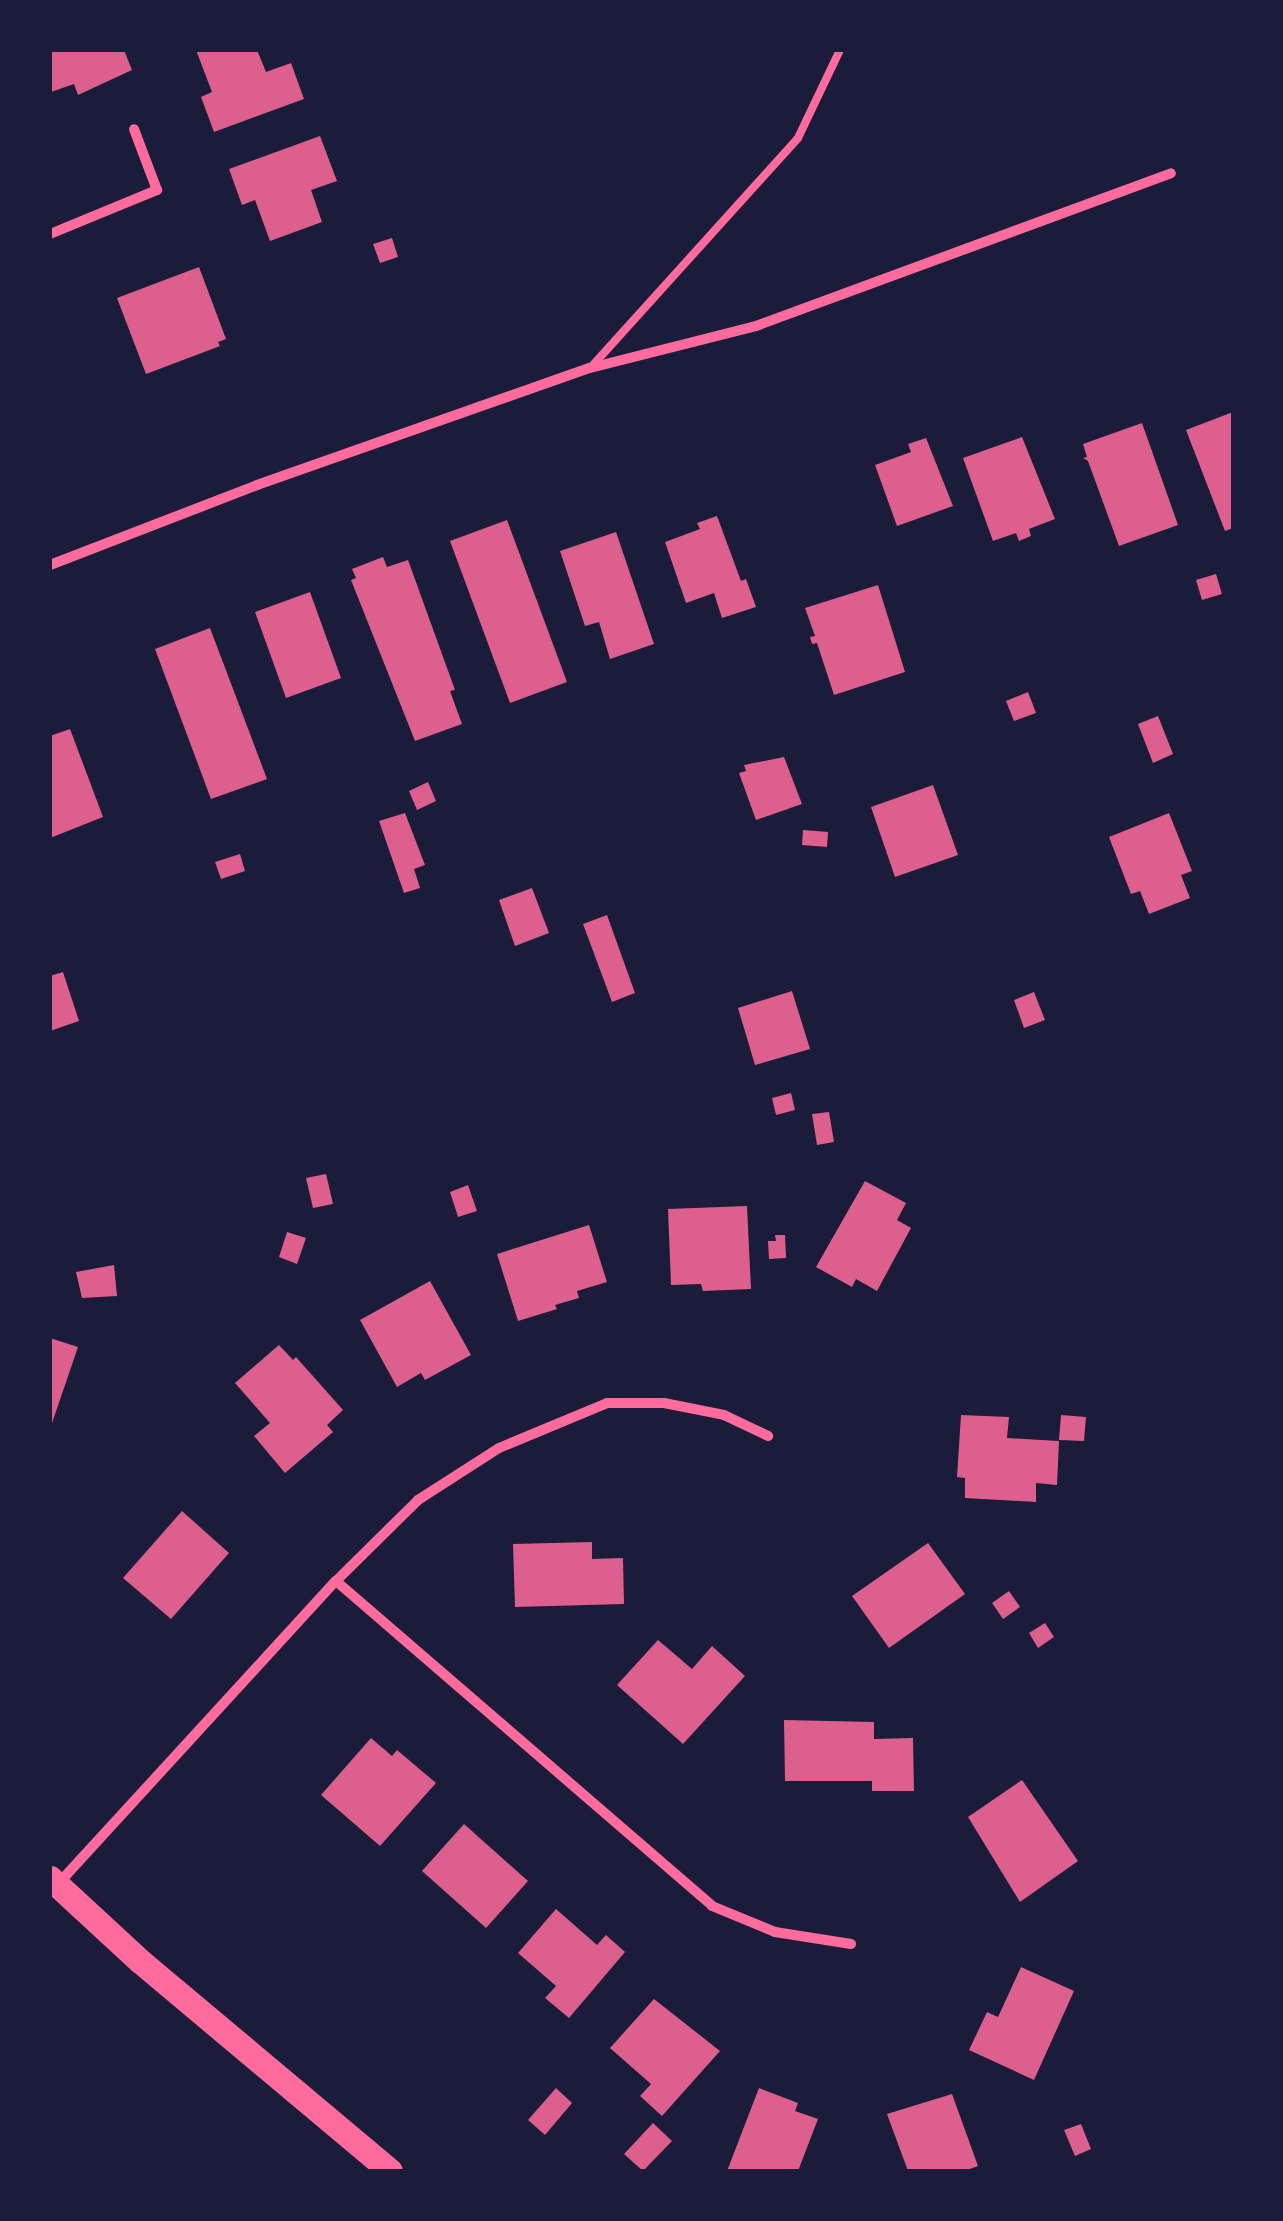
<!DOCTYPE html>
<style>
body{margin:0}
#map{position:relative;width:1283px;height:2221px;overflow:hidden;background:#1b1b3a;font-family:"Public Sans",sans-serif}
div>[style]{position:absolute}
[style*='--x']{left:calc(var(--x)*1px);top:calc(var(--y)*1px);width:calc(var(--w)*1px);rotate:calc(var(--a)*1deg)}
.building>*{inset:0;background:#dd5f8e}
.service>*{height:8px;margin:-4px;padding:0 4px;transform-origin:4px;border-radius:4px;background:#ff6b9d}
.minor>*{height:10px;margin:-5px;padding:0 5px;transform-origin:5px;border-radius:5px;background:#ff6b9d}
.primary>*{height:25px;margin:-12.5px;padding:0 12.5px;transform-origin:12.5px;border-radius:12.5px;background:#ff6b9d}
span{translate:-50% -50%;white-space:nowrap;text-align:center;line-height:1.15;-webkit-text-stroke:8px #1b1b3a;paint-order:stroke}
.frame{position:absolute;inset:0;border:52px solid #1b1b3a;pointer-events:none}
</style>
<div id="map">
<div class="building">
<i style="clip-path:polygon(50px 50px,124px 50px,132px 70px,78px 95px,74px 84px,51px 92px)"></i>
<i style="clip-path:polygon(196px 50px,257px 50px,266px 72px,291px 63px,304px 99px,214px 132px,201px 97px,212px 92px)"></i>
<i style="clip-path:polygon(320px 136px,337px 181px,311px 190px,322px 222px,270px 241px,255px 200px,242px 205px,229px 169px)"></i>
<i style="clip-path:polygon(392px 238px,398px 257px,380px 263px,373px 244px)"></i>
<i style="clip-path:polygon(199px 267px,226px 339px,218px 342px,220px 346px,146px 374px,117px 298px)"></i>
<i style="clip-path:polygon(1233px 412px,1233px 528px,1225px 531px,1186px 430px)"></i>
<i style="clip-path:polygon(1142px 423px,1178px 525px,1119px 546px,1088px 461px,1083px 458px,1087px 457px,1083px 444px)"></i>
<i style="clip-path:polygon(1022px 437px,1055px 519px,1029px 529px,1031px 536px,1019px 541px,1016px 533px,993px 541px,963px 458px)"></i>
<i style="clip-path:polygon(926px 438px,953px 506px,897px 526px,875px 465px,911px 452px,908px 444px)"></i>
<i style="clip-path:polygon(717px 516px,741px 581px,746px 579px,756px 607px,722px 618px,714px 593px,686px 603px,665px 542px,700px 529px,697px 523px)"></i>
<i style="clip-path:polygon(507px 520px,567px 682px,510px 703px,450px 541px)"></i>
<i style="clip-path:polygon(616px 532px,654px 644px,610px 659px,599px 622px,585px 626px,560px 551px)"></i>
<i style="clip-path:polygon(383px 557px,387px 567px,408px 560px,455px 690px,450px 691px,462px 724px,415px 741px,351px 580px,356px 578px,352px 569px)"></i>
<i style="clip-path:polygon(1216px 574px,1222px 594px,1202px 600px,1196px 580px)"></i>
<i style="clip-path:polygon(878px 585px,905px 672px,834px 695px,817px 643px,812px 644px,810px 637px,815px 636px,805px 608px)"></i>
<i style="clip-path:polygon(310px 592px,341px 678px,286px 698px,255px 612px)"></i>
<i style="clip-path:polygon(210px 628px,267px 779px,211px 799px,155px 649px)"></i>
<i style="clip-path:polygon(1028px 692px,1036px 713px,1014px 721px,1006px 701px)"></i>
<i style="clip-path:polygon(1158px 716px,1173px 754px,1153px 763px,1138px 724px)"></i>
<i style="clip-path:polygon(70px 729px,103px 817px,50px 838px,50px 736px)"></i>
<i style="clip-path:polygon(784px 757px,802px 804px,756px 820px,739px 773px,746px 771px,744px 765px)"></i>
<i style="clip-path:polygon(428px 782px,436px 801px,417px 810px,409px 791px)"></i>
<i style="clip-path:polygon(933px 785px,958px 855px,895px 877px,871px 807px)"></i>
<i style="clip-path:polygon(405px 813px,425px 865px,414px 869px,420px 888px,404px 893px,379px 821px)"></i>
<i style="clip-path:polygon(1169px 813px,1192px 871px,1181px 875px,1190px 898px,1149px 914px,1140px 891px,1131px 894px,1109px 837px)"></i>
<i style="clip-path:polygon(803px 830px,828px 832px,827px 847px,802px 845px)"></i>
<i style="clip-path:polygon(240px 854px,245px 871px,221px 879px,215px 862px)"></i>
<i style="clip-path:polygon(532px 888px,549px 933px,515px 946px,499px 900px)"></i>
<i style="clip-path:polygon(607px 915px,635px 993px,612px 1002px,583px 924px)"></i>
<i style="clip-path:polygon(63px 972px,79px 1021px,50px 1031px,50px 976px)"></i>
<i style="clip-path:polygon(792px 991px,810px 1049px,755px 1065px,738px 1008px)"></i>
<i style="clip-path:polygon(1034px 992px,1045px 1020px,1024px 1028px,1014px 1000px)"></i>
<i style="clip-path:polygon(791px 1093px,795px 1110px,776px 1115px,772px 1098px)"></i>
<i style="clip-path:polygon(829px 1112px,834px 1142px,817px 1145px,812px 1114px)"></i>
<i style="clip-path:polygon(326px 1174px,333px 1204px,313px 1208px,306px 1178px)"></i>
<i style="clip-path:polygon(865px 1181px,906px 1203px,897px 1220px,911px 1228px,877px 1291px,856px 1279px,852px 1287px,816px 1267px)"></i>
<i style="clip-path:polygon(468px 1185px,477px 1211px,458px 1217px,450px 1192px)"></i>
<i style="clip-path:polygon(747px 1206px,751px 1289px,703px 1291px,701px 1284px,671px 1285px,668px 1209px)"></i>
<i style="clip-path:polygon(589px 1225px,607px 1282px,577px 1291px,579px 1298px,555px 1305px,557px 1309px,518px 1321px,497px 1254px)"></i>
<i style="clip-path:polygon(287px 1232px,306px 1238px,297px 1264px,279px 1257px)"></i>
<i style="clip-path:polygon(775px 1235px,785px 1235px,786px 1258px,769px 1259px,768px 1241px,776px 1241px)"></i>
<i style="clip-path:polygon(114px 1265px,117px 1296px,82px 1298px,76px 1272px)"></i>
<i style="clip-path:polygon(430px 1281px,471px 1355px,425px 1380px,421px 1373px,397px 1387px,360px 1320px)"></i>
<i style="clip-path:polygon(50px 1338px,78px 1347px,51px 1426px,50px 1426px)"></i>
<i style="clip-path:polygon(279px 1345px,293px 1360px,296px 1357px,343px 1410px,327px 1425px,333px 1432px,285px 1473px,254px 1436px,270px 1423px,235px 1383px)"></i>
<i style="clip-path:polygon(961px 1415px,1009px 1417px,1007px 1438px,1059px 1441px,1057px 1485px,1036px 1483px,1036px 1502px,965px 1498px,965px 1478px,957px 1477px)"></i>
<i style="clip-path:polygon(1061px 1415px,1086px 1417px,1084px 1441px,1059px 1440px)"></i>
<i style="clip-path:polygon(182px 1511px,229px 1553px,171px 1619px,123px 1578px)"></i>
<i style="clip-path:polygon(592px 1542px,592px 1559px,623px 1558px,624px 1604px,515px 1607px,513px 1544px)"></i>
<i style="clip-path:polygon(928px 1543px,965px 1594px,889px 1648px,852px 1596px)"></i>
<i style="clip-path:polygon(1009px 1591px,1020px 1607px,1003px 1619px,992px 1603px)"></i>
<i style="clip-path:polygon(1045px 1623px,1054px 1637px,1038px 1648px,1029px 1633px)"></i>
<i style="clip-path:polygon(658px 1640px,692px 1669px,712px 1646px,745px 1676px,683px 1744px,617px 1685px)"></i>
<i style="clip-path:polygon(784px 1720px,874px 1722px,874px 1739px,913px 1738px,914px 1791px,872px 1791px,872px 1781px,785px 1781px)"></i>
<i style="clip-path:polygon(371px 1738px,392px 1756px,397px 1750px,436px 1783px,380px 1846px,321px 1795px)"></i>
<i style="clip-path:polygon(1022px 1780px,1078px 1861px,1020px 1902px,968px 1817px)"></i>
<i style="clip-path:polygon(464px 1824px,528px 1881px,486px 1928px,422px 1871px)"></i>
<i style="clip-path:polygon(556px 1909px,597px 1945px,606px 1935px,625px 1952px,569px 2018px,545px 1998px,556px 1986px,518px 1953px)"></i>
<i style="clip-path:polygon(1021px 1967px,1074px 1991px,1034px 2080px,969px 2050px,987px 2012px,998px 2017px)"></i>
<i style="clip-path:polygon(654px 1999px,720px 2051px,662px 2116px,640px 2096px,651px 2084px,610px 2048px)"></i>
<i style="clip-path:polygon(556px 2088px,572px 2103px,545px 2135px,528px 2120px)"></i>
<i style="clip-path:polygon(759px 2088px,798px 2103px,795px 2111px,818px 2119px,798px 2171px,727px 2171px)"></i>
<i style="clip-path:polygon(952px 2094px,978px 2166px,964px 2171px,908px 2171px,887px 2114px)"></i>
<i style="clip-path:polygon(653px 2123px,672px 2141px,643px 2171px,624px 2154px)"></i>
<i style="clip-path:polygon(1081px 2124px,1091px 2149px,1075px 2156px,1064px 2130px)"></i>
</div>
<div class="service">
<i style="--x:593;--y:365;--w:306;--a:-47.9"></i>
<i style="--x:798;--y:138;--w:98;--a:-64.5"></i>
</div>
<div class="minor">
<i style="--x:50;--y:234;--w:116;--a:-22.4"></i>
<i style="--x:157;--y:190;--w:65;--a:-110.7"></i>
<i style="--x:50;--y:565;--w:222;--a:-21.1"></i>
<i style="--x:257;--y:485;--w:353;--a:-19.4"></i>
<i style="--x:590;--y:368;--w:171;--a:-14.2"></i>
<i style="--x:756;--y:326;--w:442;--a:-20.2"></i>
<i style="--x:336;--y:1581;--w:497;--a:40.8"></i>
<i style="--x:712;--y:1906;--w:68;--a:22.4"></i>
<i style="--x:775;--y:1932;--w:77;--a:9"></i>
<i style="--x:58;--y:1884;--w:411;--a:-47.5"></i>
<i style="--x:336;--y:1581;--w:115;--a:-44.6"></i>
<i style="--x:418;--y:1500;--w:96;--a:-32.7"></i>
<i style="--x:499;--y:1448;--w:117;--a:-22.6"></i>
<i style="--x:607;--y:1403;--w:57;--a:0"></i>
<i style="--x:664;--y:1403;--w:61;--a:11.3"></i>
<i style="--x:724;--y:1415;--w:49;--a:25.5"></i>
</div>
<div class="primary">
<i style="--x:50;--y:1878;--w:122;--a:42.7"></i>
<i style="--x:140;--y:1961;--w:326;--a:40"></i>
</div>
<div class="frame"></div>
</div>
